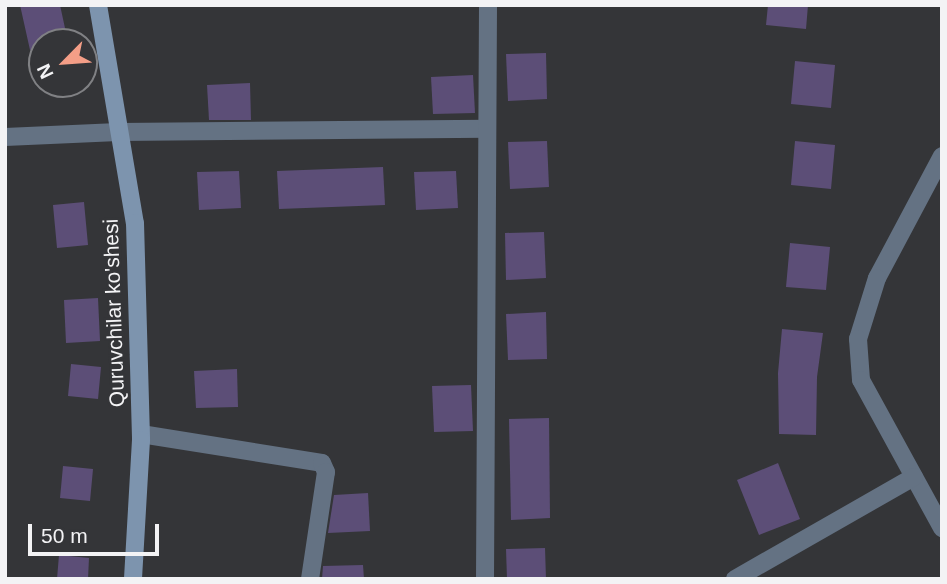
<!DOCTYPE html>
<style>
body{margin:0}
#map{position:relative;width:947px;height:584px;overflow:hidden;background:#343538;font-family:Helvetica,sans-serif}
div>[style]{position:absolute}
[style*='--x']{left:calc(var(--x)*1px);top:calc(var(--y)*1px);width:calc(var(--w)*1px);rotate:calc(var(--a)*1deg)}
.building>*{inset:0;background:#5c4e77}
.street>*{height:18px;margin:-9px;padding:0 9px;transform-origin:9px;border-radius:9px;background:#647283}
.secondary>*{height:18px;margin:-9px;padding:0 9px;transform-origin:9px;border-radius:9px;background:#7d94ae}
span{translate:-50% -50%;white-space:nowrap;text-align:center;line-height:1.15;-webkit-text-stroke:5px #343538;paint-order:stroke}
.street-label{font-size:21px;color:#f3f3f5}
.frame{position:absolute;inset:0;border:7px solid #f3f3f5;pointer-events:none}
.north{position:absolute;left:28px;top:28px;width:70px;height:70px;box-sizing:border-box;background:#343538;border:2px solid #808184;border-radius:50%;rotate:245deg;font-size:19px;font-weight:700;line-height:28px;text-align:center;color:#f3f3f5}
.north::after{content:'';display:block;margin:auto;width:24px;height:32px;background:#f49e87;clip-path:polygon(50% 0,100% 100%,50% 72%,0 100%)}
.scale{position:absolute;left:28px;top:524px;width:131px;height:32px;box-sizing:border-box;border:4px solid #f3f3f5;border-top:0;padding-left:9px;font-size:21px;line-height:24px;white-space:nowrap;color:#f3f3f5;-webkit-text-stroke:5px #343538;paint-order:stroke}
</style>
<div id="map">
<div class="building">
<i style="clip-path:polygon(20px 5px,60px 5px,68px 42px,42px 42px,42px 48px,30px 50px)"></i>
<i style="clip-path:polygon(768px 5px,808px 5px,806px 29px,766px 25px)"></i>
<i style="clip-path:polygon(546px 53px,547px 99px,508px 101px,506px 54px)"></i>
<i style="clip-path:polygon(795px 61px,835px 65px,831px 108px,791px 104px)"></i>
<i style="clip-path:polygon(473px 75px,475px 113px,433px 114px,431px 77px)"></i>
<i style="clip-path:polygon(250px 83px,251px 120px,209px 120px,207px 85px)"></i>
<i style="clip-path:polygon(547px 141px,549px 187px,510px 189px,508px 142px)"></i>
<i style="clip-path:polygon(795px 141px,835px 145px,831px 189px,791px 185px)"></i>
<i style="clip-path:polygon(383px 167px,385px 205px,279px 209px,277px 171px)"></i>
<i style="clip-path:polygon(239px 171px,241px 208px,199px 210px,197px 172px)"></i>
<i style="clip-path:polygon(456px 171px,458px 208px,416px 210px,414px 172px)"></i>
<i style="clip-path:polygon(84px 202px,88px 245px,57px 248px,53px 205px)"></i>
<i style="clip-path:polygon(544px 232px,546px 278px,506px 280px,505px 233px)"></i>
<i style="clip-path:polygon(790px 243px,830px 247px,826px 290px,786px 287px)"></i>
<i style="clip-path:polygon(98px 298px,100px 341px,66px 343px,64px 300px)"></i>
<i style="clip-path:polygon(546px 312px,547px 359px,508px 360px,506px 314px)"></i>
<i style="clip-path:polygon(782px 329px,823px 333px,817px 377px,816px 435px,779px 434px,778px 373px)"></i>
<i style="clip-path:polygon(71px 364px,101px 367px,98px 399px,68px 396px)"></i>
<i style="clip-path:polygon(237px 369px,238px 407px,196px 408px,194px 371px)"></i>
<i style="clip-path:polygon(471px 385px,473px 431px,434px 432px,432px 386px)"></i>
<i style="clip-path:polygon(549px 418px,550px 518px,511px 520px,509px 419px)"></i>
<i style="clip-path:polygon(778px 463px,800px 519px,759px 535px,737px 480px)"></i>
<i style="clip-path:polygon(63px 466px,93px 469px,90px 501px,60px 498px)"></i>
<i style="clip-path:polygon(368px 493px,370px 531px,328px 533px,334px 495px)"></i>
<i style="clip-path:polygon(545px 548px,546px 579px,507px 579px,506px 549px)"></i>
<i style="clip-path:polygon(59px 555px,89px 558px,88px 579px,57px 579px)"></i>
<i style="clip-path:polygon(363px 565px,364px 579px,322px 579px,323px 566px)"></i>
</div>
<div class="street">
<i style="--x:5;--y:137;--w:113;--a:-2.5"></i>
<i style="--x:118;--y:132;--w:368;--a:-0.5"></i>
<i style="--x:942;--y:156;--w:138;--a:118"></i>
<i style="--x:877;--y:278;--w:64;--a:107.3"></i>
<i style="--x:858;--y:339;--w:41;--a:85.8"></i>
<i style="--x:861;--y:380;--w:169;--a:61.3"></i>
<i style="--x:141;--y:434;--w:183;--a:9.1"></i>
<i style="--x:322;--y:463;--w:10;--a:66"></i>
<i style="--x:326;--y:472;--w:108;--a:98.5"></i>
<i style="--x:485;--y:579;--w:574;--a:-89.7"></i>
<i style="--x:735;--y:579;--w:206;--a:-29.7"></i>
</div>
<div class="secondary">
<i style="--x:98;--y:5;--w:221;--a:80.4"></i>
<i style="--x:135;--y:223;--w:217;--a:88.4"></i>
<i style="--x:141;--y:440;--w:139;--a:93.3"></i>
</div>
<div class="street-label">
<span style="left:114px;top:313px;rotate:-92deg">Quruvchilar ko'shesi</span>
</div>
<div class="frame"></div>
<div class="north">N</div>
<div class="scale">50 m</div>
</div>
